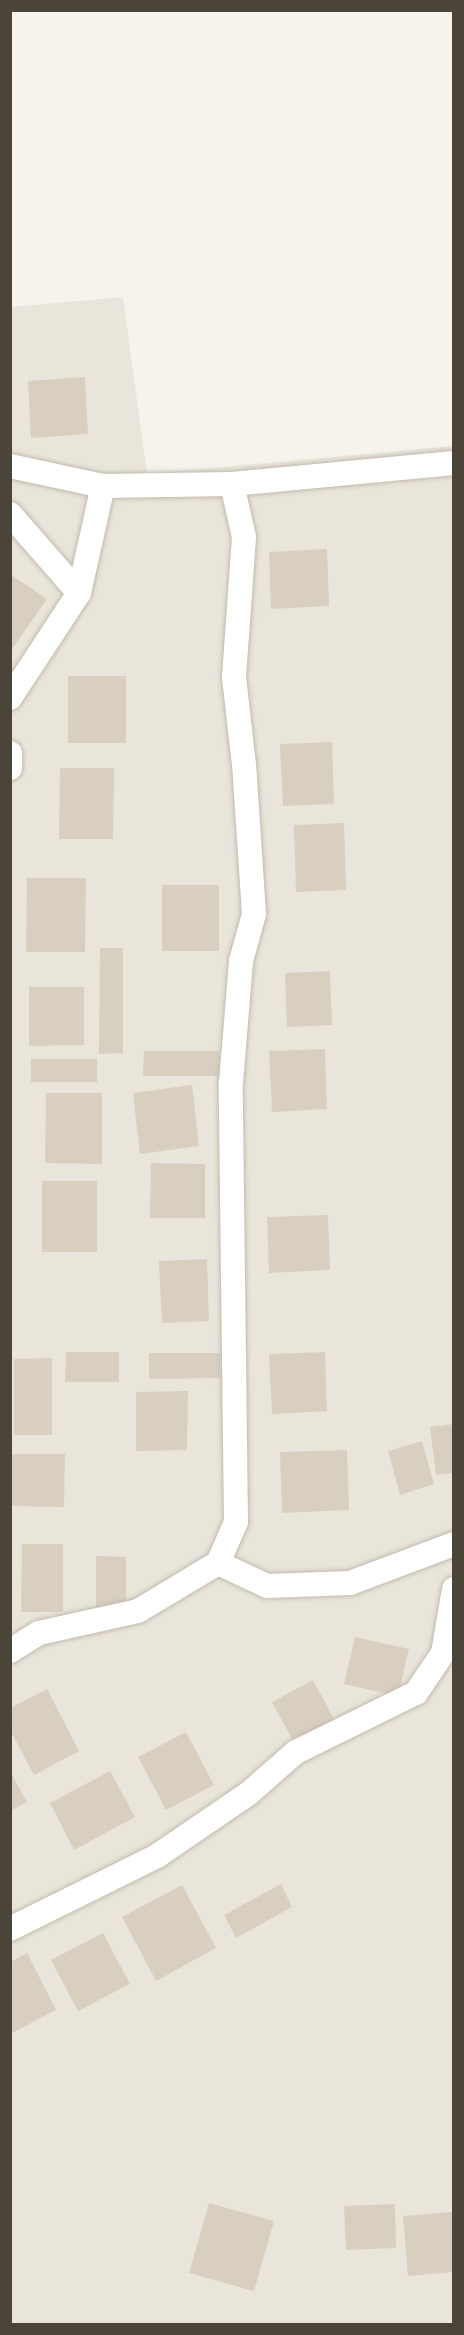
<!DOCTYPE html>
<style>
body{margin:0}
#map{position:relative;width:464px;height:2335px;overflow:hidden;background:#f6f3ec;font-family:Arial,sans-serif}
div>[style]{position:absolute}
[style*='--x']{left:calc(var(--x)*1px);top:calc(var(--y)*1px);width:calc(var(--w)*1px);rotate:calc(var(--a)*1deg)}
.residential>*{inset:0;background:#eae5da}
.building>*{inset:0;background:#d8cfc1}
.roads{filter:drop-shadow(0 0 2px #c2bbae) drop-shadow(0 0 2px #c2bbae)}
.street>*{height:24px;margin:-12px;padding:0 12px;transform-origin:12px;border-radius:12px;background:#fff}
span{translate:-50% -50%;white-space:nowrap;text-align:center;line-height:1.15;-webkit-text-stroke:4.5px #fff;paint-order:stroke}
.frame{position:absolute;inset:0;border:12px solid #4b4439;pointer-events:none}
</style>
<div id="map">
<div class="residential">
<i style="clip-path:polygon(123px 297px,147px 474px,453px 446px,453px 2324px,11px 2324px,11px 307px)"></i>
</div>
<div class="building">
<i style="clip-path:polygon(85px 377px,88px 434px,31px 438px,28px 381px)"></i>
<i style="clip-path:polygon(327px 549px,329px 606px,271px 609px,269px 552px)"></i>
<i style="clip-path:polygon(10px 574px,47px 599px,10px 652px)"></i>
<i style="clip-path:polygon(68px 676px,126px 676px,126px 743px,68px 743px)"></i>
<i style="clip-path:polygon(332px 742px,334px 804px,283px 806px,280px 744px)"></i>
<i style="clip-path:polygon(60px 768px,114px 768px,113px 839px,59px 839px)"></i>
<i style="clip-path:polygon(344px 823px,346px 890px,296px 892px,294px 825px)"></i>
<i style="clip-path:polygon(27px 878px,86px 878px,85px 952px,26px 952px)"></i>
<i style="clip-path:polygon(162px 885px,219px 885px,219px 951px,162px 951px)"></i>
<i style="clip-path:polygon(100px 948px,123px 948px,123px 1053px,99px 1054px)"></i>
<i style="clip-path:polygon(330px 971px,332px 1025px,287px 1027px,285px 973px)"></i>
<i style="clip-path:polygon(29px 987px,84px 987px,84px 1045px,29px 1046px)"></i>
<i style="clip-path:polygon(325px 1049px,327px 1109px,272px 1112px,269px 1051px)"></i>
<i style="clip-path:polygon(144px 1051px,219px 1051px,219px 1076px,143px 1076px)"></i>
<i style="clip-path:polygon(31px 1059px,97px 1059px,97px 1082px,31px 1082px)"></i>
<i style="clip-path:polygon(192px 1085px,199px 1146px,140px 1154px,133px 1093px)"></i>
<i style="clip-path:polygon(46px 1093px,102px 1093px,102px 1164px,45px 1163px)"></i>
<i style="clip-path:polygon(151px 1163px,205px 1164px,205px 1218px,150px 1218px)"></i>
<i style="clip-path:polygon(42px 1181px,97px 1181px,97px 1252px,42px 1252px)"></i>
<i style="clip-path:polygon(328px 1215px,330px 1270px,269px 1273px,267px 1217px)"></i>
<i style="clip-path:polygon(207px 1259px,209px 1321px,162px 1323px,159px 1261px)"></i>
<i style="clip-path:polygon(66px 1352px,119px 1352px,119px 1382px,65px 1382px)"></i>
<i style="clip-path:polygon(325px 1352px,327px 1411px,272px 1414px,269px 1354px)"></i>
<i style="clip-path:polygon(149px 1353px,220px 1353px,220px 1378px,149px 1379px)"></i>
<i style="clip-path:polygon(52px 1358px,52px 1435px,14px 1435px,14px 1359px)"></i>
<i style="clip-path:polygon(188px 1391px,187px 1450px,136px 1451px,136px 1392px)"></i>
<i style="clip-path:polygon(454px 1424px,454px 1473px,436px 1475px,430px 1427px)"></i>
<i style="clip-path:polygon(422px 1441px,434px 1484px,400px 1495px,388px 1451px)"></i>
<i style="clip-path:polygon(347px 1450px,349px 1510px,282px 1513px,280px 1452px)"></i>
<i style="clip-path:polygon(10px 1454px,65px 1454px,64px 1507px,10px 1506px)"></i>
<i style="clip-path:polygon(22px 1544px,63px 1544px,63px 1612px,21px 1612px)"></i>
<i style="clip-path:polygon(96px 1556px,126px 1557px,126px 1606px,96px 1607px)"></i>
<i style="clip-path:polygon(355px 1637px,409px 1649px,398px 1696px,344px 1684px)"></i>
<i style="clip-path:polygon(313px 1680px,335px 1721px,294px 1743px,272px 1702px)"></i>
<i style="clip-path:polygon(47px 1689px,79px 1751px,34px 1775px,10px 1730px,10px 1708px)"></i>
<i style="clip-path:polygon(186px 1732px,214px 1785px,166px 1810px,138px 1757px)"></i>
<i style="clip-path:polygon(10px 1771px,27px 1802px,10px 1811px)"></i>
<i style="clip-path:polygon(110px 1771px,135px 1817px,74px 1850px,50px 1803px)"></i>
<i style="clip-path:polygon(281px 1884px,292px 1907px,236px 1938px,224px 1915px)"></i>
<i style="clip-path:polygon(182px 1885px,216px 1948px,156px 1981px,122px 1917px)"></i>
<i style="clip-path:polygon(103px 1933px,130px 1984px,78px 2011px,51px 1960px)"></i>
<i style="clip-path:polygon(27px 1953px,56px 2010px,10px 2034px,10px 1962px)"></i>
<i style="clip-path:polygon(209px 2203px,274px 2221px,254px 2291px,189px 2273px)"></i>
<i style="clip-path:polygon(395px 2204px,396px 2248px,346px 2250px,344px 2206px)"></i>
<i style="clip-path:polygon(452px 2212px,454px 2272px,408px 2276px,403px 2216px)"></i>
</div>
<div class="roads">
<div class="street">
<i style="--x:10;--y:466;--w:95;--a:12.1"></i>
<i style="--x:103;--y:486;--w:129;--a:-0.9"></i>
<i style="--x:232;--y:484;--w:223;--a:-5.4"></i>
<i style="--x:10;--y:514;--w:105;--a:48.9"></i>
<i style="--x:10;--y:698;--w:126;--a:-56.7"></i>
<i style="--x:79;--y:593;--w:110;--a:-77.4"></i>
<i style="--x:10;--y:753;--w:15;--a:90"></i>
<i style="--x:218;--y:1563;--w:54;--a:25.1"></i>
<i style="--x:267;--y:1586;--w:83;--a:-2.1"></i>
<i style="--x:350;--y:1583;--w:111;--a:-20.6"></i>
<i style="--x:10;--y:1651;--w:34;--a:-32"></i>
<i style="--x:39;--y:1633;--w:101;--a:-12.5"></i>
<i style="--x:138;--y:1611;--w:93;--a:-31"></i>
<i style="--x:218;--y:1563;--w:45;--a:-66.3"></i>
<i style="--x:236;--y:1522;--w:439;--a:-90.7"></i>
<i style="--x:231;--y:1083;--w:122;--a:-85.3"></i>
<i style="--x:241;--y:961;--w:49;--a:-74.5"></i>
<i style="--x:254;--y:914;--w:149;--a:-93.8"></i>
<i style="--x:244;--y:765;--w:89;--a:-96.5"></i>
<i style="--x:234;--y:677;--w:140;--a:-85.9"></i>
<i style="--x:244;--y:537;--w:54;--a:-102.8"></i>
<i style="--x:10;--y:1929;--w:164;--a:-26.4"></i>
<i style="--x:157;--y:1856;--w:110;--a:-34.3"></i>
<i style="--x:248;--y:1794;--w:64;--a:-41.2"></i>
<i style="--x:296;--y:1752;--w:134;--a:-26.2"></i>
<i style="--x:416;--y:1693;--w:48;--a:-56"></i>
<i style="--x:443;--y:1653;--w:65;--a:-80.2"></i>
</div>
</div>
<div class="frame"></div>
</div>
